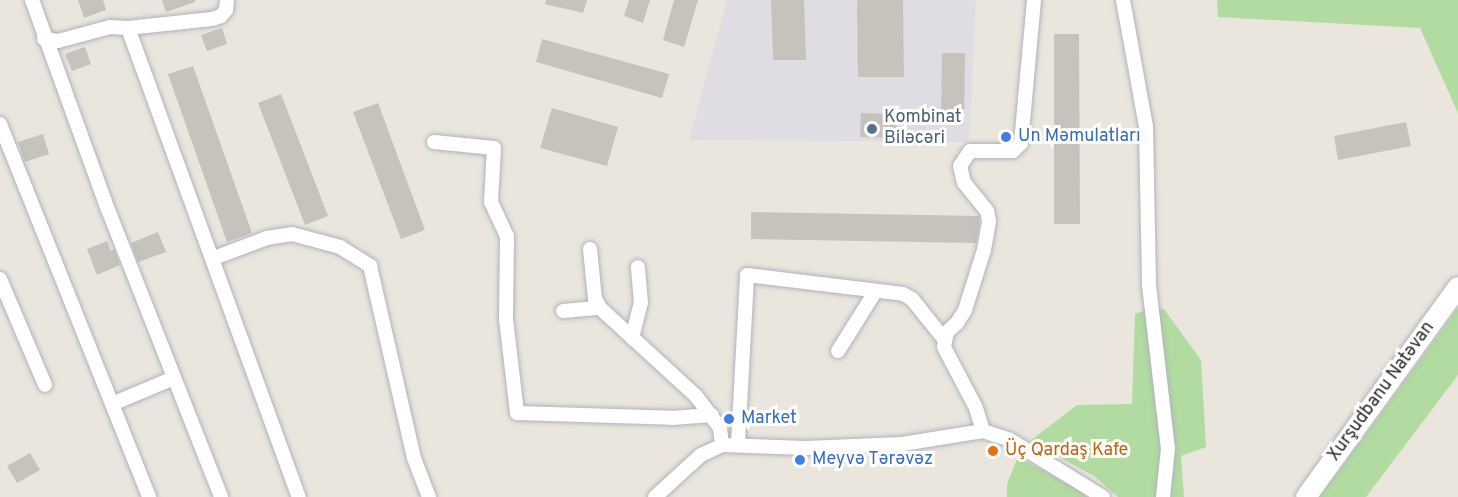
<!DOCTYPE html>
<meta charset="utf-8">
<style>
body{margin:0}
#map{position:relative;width:1458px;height:497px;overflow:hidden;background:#eae5dd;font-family:Overpass,sans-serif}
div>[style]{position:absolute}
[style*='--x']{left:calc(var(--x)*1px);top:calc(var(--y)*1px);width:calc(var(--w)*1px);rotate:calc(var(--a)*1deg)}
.industrial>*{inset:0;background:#dfdde3}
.green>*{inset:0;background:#b1dba0}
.building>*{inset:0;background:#c6c3bc}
.roads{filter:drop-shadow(0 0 2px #b1b3bc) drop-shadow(0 0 2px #b1b3bc)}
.street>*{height:14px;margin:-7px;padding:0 7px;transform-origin:7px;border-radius:7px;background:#fff}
.secondary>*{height:20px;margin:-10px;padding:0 10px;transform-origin:10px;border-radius:10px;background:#fff}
.dots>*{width:16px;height:16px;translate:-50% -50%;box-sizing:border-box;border:3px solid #fff;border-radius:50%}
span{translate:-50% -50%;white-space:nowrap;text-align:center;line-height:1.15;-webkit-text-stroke:6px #fff;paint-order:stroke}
.service-label{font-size:18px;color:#4e5e75}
.left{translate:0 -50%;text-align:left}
.shop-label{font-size:18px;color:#366cbe}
.street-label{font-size:18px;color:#2a2a2a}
.food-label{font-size:18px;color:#c56008}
</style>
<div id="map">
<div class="industrial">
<i style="clip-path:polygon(727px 0,976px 0,969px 142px,689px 140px)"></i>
</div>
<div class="green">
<i style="clip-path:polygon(1217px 0,1458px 0,1458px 113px,1420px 28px,1218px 17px)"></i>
<i style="clip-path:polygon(1458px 308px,1458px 375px,1366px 497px,1320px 497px)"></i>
<i style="clip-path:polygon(1149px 309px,1164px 309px,1201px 360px,1206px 447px,1181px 456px,1184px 497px,1118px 497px,1094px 476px,1030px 441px,1077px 405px,1132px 404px,1135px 314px)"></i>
<i style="clip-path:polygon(1018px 457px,1075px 488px,1087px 497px,1007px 497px,1007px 484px)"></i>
</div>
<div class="building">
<i style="clip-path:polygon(78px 0,103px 0,106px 10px,84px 18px)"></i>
<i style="clip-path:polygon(162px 0,195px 0,195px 2px,166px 12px)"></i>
<i style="clip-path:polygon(546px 0,587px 0,583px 13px,545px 4px)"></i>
<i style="clip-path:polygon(629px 0,650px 0,643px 23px,624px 16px)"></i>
<i style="clip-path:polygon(674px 0,698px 0,684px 47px,663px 40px)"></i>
<i style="clip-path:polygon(771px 0,804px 0,806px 60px,773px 60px)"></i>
<i style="clip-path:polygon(857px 0,903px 0,904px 77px,858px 77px)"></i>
<i style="clip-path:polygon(222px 28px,227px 44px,207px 51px,201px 35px)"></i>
<i style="clip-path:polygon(1054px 34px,1079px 34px,1080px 224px,1054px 224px)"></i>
<i style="clip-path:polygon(542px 39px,669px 74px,662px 98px,536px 62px)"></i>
<i style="clip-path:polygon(85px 47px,91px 64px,72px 71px,65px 54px)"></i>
<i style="clip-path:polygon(942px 53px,965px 53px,964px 125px,941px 124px)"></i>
<i style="clip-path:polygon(193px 66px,252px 233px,227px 242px,168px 74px)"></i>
<i style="clip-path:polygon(281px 94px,328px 216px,305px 225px,258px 103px)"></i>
<i style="clip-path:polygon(378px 103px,425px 230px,401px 239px,353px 112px)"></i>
<i style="clip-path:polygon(552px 108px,618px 127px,607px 166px,540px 148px)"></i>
<i style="clip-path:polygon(861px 113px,897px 114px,896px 138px,860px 137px)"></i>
<i style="clip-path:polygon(1406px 122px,1411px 146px,1338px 160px,1334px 136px)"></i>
<i style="clip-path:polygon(43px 134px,49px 154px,25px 162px,18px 142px)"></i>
<i style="clip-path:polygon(751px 212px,979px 216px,979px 228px,976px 243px,751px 239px)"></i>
<i style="clip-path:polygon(158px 232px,166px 252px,138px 262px,131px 243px)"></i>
<i style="clip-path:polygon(107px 241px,111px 251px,114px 249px,120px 265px,97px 275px,87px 249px)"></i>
<i style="clip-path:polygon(30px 453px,40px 470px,17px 483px,7px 466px)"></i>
</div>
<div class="roads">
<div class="street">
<i style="--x:32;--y:0;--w:215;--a:70.1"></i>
<i style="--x:105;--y:202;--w:317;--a:68.5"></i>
<i style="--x:1123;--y:0;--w:129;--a:79.7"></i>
<i style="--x:1146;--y:127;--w:158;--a:88.9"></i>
<i style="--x:1149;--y:285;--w:164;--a:83.4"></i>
<i style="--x:1168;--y:448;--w:49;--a:95.8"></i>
<i style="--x:128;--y:28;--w:499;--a:70"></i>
<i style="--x:44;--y:39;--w:14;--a:8"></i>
<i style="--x:58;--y:41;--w:54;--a:-15.1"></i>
<i style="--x:110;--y:27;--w:18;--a:3"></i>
<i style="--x:128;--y:28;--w:84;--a:-6.1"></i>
<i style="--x:212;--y:19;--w:9;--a:-18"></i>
<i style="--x:221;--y:16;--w:8;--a:-50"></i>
<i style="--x:226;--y:10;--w:10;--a:-84"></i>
<i style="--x:0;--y:124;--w:402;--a:68.2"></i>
<i style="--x:434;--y:142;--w:60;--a:5.7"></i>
<i style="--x:494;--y:148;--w:54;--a:93.2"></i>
<i style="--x:491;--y:202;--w:38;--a:65"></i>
<i style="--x:507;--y:236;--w:83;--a:90.7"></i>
<i style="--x:506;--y:319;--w:95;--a:83.3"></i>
<i style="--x:517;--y:413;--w:155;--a:1.8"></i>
<i style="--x:672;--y:418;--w:40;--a:-4.3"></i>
<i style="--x:590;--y:249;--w:50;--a:84.3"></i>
<i style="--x:595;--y:299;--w:10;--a:61"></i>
<i style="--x:600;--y:308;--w:130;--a:42.5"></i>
<i style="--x:696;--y:396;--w:40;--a:53"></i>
<i style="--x:720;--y:428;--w:17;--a:83"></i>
<i style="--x:214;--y:258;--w:57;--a:-20.7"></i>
<i style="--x:267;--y:238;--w:25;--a:-9"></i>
<i style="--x:292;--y:234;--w:50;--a:15.2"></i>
<i style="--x:340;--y:247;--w:36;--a:32"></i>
<i style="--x:370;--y:266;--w:197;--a:77.1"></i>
<i style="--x:414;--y:458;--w:42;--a:69"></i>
<i style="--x:0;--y:279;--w:115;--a:67"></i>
<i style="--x:563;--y:311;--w:37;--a:-5"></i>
<i style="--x:632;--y:338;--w:36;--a:-76"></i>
<i style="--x:641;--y:303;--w:36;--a:-95"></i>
<i style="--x:838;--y:351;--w:70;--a:-57.9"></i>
<i style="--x:112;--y:404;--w:67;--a:-22.8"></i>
<i style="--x:983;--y:431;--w:24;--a:-107"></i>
<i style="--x:976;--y:408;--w:69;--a:-117.7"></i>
<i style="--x:944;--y:347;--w:15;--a:-79"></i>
<i style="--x:947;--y:332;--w:13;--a:-42"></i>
<i style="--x:957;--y:323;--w:15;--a:-58"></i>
<i style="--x:965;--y:310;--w:63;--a:-72.4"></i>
<i style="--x:984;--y:250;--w:29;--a:-80"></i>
<i style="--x:989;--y:221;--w:10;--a:-101"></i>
<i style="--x:987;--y:211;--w:36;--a:-129"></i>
<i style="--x:964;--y:183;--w:17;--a:-103"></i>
<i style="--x:960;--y:166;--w:18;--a:-56"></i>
<i style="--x:970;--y:151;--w:43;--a:0"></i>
<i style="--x:1013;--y:151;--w:11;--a:-45"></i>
<i style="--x:1021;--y:143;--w:144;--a:-84.8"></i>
<i style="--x:738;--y:443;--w:168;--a:-86.9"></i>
<i style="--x:747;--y:275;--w:157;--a:6.9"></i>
<i style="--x:903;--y:294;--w:10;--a:29"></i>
<i style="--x:912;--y:299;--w:51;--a:51.3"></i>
<i style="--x:655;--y:497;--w:62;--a:-42.4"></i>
<i style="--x:701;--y:455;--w:23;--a:-25"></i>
<i style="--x:722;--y:445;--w:84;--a:2"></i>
<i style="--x:806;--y:448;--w:96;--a:-2.4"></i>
<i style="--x:902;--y:444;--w:82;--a:-9.1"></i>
<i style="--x:983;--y:431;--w:28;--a:18"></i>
<i style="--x:1010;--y:440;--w:109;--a:31.5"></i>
</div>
<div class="secondary">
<i style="--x:1306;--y:497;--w:259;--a:-54.1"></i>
</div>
</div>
<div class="dots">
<i style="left:872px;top:129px;background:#5c6f8a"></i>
<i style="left:1006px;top:137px;background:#3f7fe0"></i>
<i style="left:729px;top:419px;background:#3f7fe0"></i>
<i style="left:993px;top:451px;background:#e8710a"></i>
<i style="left:800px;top:460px;background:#3f7fe0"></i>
</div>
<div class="service-label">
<span class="left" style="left:884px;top:129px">Kombinat<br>Biləcəri</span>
</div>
<div class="shop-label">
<span class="left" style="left:1018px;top:137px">Un Məmulatları</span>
<span class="left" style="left:741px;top:419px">Market</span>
<span class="left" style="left:812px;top:460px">Meyvə Tərəvəz</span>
</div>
<div class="street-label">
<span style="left:1382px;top:392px;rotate:-54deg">Xurşudbanu Natəvan</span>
</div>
<div class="food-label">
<span class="left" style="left:1005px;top:451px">Üç Qardaş Kafe</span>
</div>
</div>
